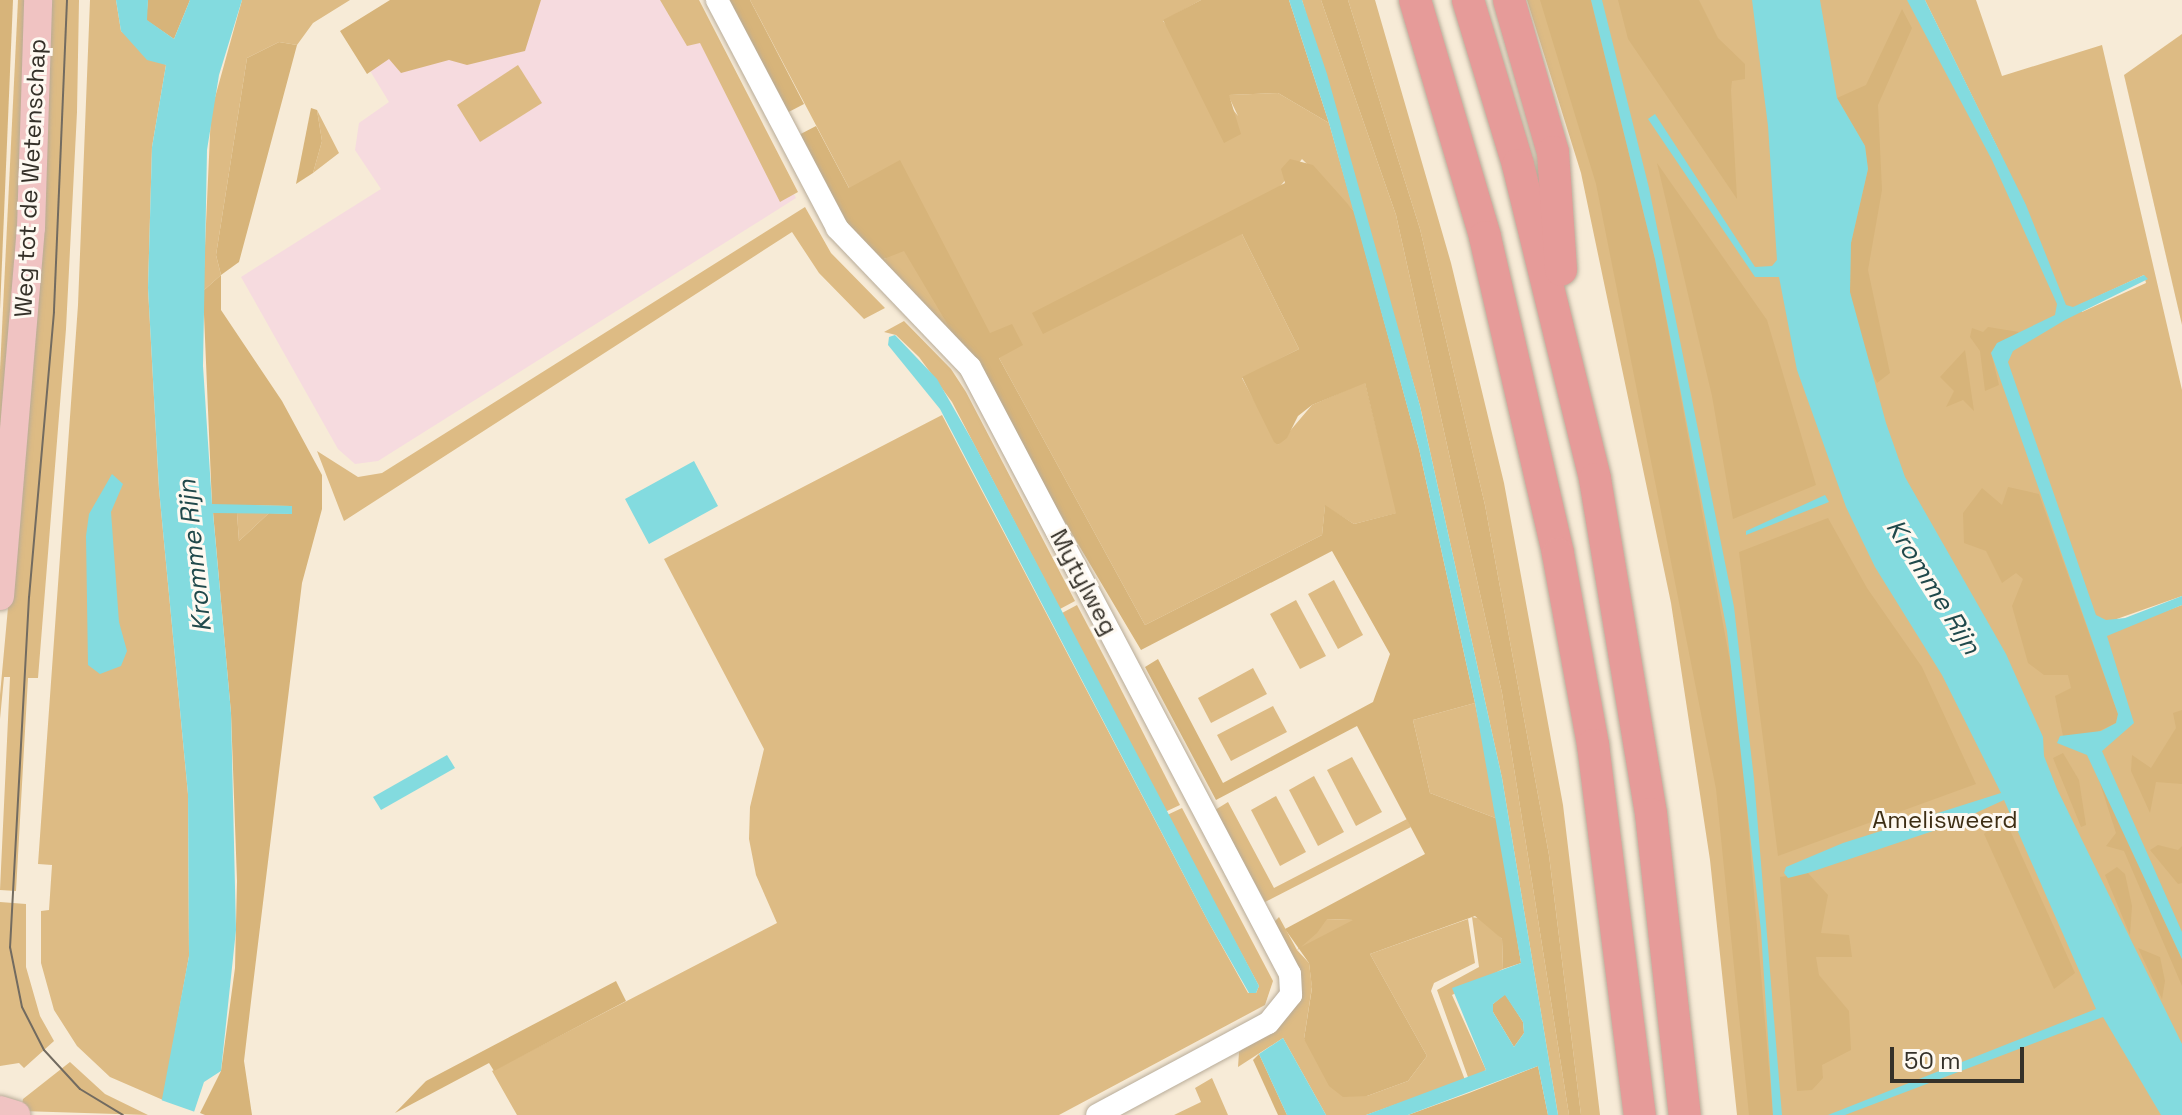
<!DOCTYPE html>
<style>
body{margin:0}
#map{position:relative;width:2182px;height:1115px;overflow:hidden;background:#f7ebd7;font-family:"Space Grotesk",sans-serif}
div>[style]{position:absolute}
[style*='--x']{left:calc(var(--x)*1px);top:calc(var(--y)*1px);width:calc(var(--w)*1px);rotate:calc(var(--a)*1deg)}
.education>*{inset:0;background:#f6dbdf}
.green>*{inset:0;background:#ddbb84}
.forest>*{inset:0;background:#d7b47a}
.water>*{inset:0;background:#83dbdf}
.pier>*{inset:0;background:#f7ebd7}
.roads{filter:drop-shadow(0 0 2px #b8ac99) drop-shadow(0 0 2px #b8ac99)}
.minor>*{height:22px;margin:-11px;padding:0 11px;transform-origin:11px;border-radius:11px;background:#fff}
.major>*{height:28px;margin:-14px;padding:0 14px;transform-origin:14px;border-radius:14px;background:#f0c3c2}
.highway>*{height:32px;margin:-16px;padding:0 16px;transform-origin:16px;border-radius:16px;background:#e69b99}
.tram>*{height:2px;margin:-1px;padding:0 1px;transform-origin:1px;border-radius:1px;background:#726b60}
span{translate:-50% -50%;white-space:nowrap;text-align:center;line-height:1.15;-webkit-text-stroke:6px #fef9f1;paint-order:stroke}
.street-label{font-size:24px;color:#353129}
.park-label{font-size:24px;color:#3d2e14}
.water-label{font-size:26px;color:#20494b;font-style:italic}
.scale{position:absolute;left:1890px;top:1047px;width:134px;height:36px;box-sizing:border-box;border:4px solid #353129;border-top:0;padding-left:10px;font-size:24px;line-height:28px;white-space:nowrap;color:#353129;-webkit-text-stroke:6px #fef9f1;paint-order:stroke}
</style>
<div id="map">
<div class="education">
<i style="clip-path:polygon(401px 0,694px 0,796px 198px,378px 461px,355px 464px,338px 449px,241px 277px,381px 189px,355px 150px,359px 123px,389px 102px,347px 33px)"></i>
</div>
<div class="green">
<i style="clip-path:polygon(18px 0,30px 0,23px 200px,0 517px,0 370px)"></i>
<i style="clip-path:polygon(47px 0,79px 0,77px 112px,66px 329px,38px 678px,28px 678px,16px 891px,0 890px,10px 677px,4px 677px,0 719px,0 695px,32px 345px)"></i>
<i style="clip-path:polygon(90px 0,116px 0,121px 31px,166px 65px,152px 147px,148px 288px,159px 489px,188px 794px,189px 956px,163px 1100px,110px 1077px,77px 1046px,54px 1010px,41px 963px,41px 911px,49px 910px,52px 865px,38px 864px,78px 305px)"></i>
<i style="clip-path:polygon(242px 0,350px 0,313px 23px,297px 45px,279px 42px,247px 58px,216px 255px,221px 275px,203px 291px,211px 112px)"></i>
<i style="clip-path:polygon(660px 0,699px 0,798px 192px,780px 202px,700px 43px,687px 46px)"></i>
<i style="clip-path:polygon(750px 0,1201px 0,1163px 21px,1238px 116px,1228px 95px,1278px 93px,1329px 123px,1354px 211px,1302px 159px,1242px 234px,1299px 349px,1242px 378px,1278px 445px,1312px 405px,1365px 382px,1397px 513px,1354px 524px,1325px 506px,1322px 535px,1145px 625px,999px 358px,972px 360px,871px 264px,886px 258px)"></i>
<i style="clip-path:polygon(1302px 0,1321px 0,1396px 215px,1502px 693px,1569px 1115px,1558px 1115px,1502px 778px,1420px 406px)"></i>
<i style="clip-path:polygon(1348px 0,1375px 0,1451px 263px,1504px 483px,1563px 805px,1600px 1115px,1581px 1115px,1549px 855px,1485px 505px,1420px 229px)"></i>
<i style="clip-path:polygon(evenodd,1527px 0,1912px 0,2000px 153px,1925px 0,1976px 0,2002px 76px,2102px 45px,2182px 390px,2182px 596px,2111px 621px,2115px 630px,2182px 605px,2182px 1115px,1737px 1115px,1710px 860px,1671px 603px,1581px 173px,1527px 0,2144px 275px,2146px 283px,2082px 312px,2079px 305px,2144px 275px)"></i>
<i style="clip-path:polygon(2182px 34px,2182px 325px,2124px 75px)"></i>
<i style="clip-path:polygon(518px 65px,542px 103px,480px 142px,457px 105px)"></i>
<i style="clip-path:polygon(317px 110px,339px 153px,313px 173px,322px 141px)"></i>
<i style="clip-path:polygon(805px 207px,831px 253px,885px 308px,864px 319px,819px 273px,792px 232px,344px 521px,317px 451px,358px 477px,382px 473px)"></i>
<i style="clip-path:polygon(904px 321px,951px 369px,966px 392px,1075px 601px,1060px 609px,952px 402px,919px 357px,896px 335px,884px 332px)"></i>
<i style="clip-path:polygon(942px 415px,1209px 923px,1248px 993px,1256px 993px,1259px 986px,1167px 815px,1182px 808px,1273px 981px,1265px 1005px,1059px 1115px,517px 1115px,492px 1071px,777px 923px,756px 875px,749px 839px,750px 807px,764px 749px,664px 559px)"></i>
<i style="clip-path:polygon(237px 513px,269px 513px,239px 541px)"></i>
<i style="clip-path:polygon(1334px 580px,1363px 635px,1338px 649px,1308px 594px)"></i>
<i style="clip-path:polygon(1296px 600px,1326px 656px,1300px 669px,1270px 614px)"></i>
<i style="clip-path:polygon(1077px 605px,1109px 666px,1180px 805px,1165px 812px,1104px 696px,1062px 613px)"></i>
<i style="clip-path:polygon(1253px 668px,1267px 694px,1211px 723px,1198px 698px)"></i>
<i style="clip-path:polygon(1475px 703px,1498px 819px,1430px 793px,1413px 720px)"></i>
<i style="clip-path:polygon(1273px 706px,1287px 732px,1231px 761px,1217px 735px)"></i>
<i style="clip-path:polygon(1352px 757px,1382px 812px,1356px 826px,1327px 770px)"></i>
<i style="clip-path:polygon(1314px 776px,1344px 832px,1318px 846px,1289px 790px)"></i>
<i style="clip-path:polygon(1276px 796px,1306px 852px,1280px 866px,1251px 810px)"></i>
<i style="clip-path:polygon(1228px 802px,1274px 888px,1407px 819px,1411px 827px,1265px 902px,1215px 810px)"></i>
<i style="clip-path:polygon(0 902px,26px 904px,26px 967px,40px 1016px,54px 1041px,24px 1068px,19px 1063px,0 1066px)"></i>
<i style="clip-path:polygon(1279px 917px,1297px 950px,1326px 919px,1355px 920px,1297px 950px,1309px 963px,1312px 987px,1304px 1039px,1367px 1096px,1408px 1081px,1427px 1056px,1370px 954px,1468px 919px,1475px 963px,1434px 983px,1431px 991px,1465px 1080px,1366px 1115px,1326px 1115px,1283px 1038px,1238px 1067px,1239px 1052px,1289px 1014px,1273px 923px)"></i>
<i style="clip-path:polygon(1472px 917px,1484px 919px,1502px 939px,1503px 969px,1452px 995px,1486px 1070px,1469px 1080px,1437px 990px,1479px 967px)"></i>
<i style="clip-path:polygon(70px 1062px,105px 1094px,148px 1115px,21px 1111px,23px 1099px)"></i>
<i style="clip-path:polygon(1212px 1078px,1228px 1115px,1174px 1115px,1201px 1102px,1195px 1088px)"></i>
</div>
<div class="forest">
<i style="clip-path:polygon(0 0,13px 0,0 310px)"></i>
<i style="clip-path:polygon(148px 0,190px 0,174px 39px,146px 20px)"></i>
<i style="clip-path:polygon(390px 0,541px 0,525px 51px,467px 65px,449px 60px,401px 73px,389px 59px,367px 74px,340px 31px)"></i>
<i style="clip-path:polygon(722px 0,750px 0,804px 104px,781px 116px)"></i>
<i style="clip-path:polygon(1201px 0,1289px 0,1329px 123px,1278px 93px,1229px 95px,1241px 134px,1224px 143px,1163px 20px)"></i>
<i style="clip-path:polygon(1321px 0,1348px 0,1420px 229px,1485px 505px,1549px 855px,1581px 1115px,1569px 1115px,1502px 693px,1396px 215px)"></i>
<i style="clip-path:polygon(1540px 0,1591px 0,1655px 259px,1738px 704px,1773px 1115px,1749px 1115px,1716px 789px,1596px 184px)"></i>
<i style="clip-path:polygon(1618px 0,1699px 0,1718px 38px,1745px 64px,1745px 79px,1732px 81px,1731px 90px,1737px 199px,1628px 39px)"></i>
<i style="clip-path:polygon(1902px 9px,1912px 28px,1878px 105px,1882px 190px,1868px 270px,1890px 373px,1877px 383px,1860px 342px,1850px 292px,1851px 243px,1868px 169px,1865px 146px,1837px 98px,1866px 85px)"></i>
<i style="clip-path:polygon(279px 42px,297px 45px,239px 262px,221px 275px,221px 310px,282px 401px,322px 475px,322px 509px,302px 583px,252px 993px,244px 1061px,252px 1115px,205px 1115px,200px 1113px,221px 1071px,235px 968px,237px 881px,231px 713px,213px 512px,237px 513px,239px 541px,269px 513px,292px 514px,292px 506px,212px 505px,203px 291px,221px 275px,216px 255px,247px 58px)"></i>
<i style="clip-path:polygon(311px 108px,317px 110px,322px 141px,313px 173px,296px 184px)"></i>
<i style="clip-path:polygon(evenodd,816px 126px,849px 188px,900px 160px,990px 333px,1012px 324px,1023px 345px,999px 358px,1145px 625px,1322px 535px,1325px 505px,1354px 524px,1396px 513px,1365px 383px,1312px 405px,1298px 416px,1287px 438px,1278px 445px,1274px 442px,1242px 377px,1299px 349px,1242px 234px,1043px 334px,1032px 313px,1285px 183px,1281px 169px,1290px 159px,1313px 165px,1354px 211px,1419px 449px,1475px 703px,1413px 720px,1430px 793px,1498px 819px,1521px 963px,1503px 969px,1502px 939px,1475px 916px,1370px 954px,1427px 1056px,1408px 1081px,1367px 1096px,1343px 1097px,1329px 1086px,1304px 1039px,1312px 988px,1309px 963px,1285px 929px,1425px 854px,1357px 726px,1216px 800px,1145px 667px,1158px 659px,1223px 783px,1373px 702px,1390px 654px,1332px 551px,1141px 650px,904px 251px,871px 264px,793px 138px,816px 126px,1327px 919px,1353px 920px,1301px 947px,1317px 933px,1327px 919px)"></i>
<i style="clip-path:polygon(1657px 163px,1767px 320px,1816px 485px,1733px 519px,1712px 396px)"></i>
<i style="clip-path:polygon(1988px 327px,2019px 332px,1991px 352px,1999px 385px,1985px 391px,1980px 351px,1970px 337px,1972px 328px,1983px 332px)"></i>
<i style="clip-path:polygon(1965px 350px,1974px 411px,1963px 400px,1946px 407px,1954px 391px,1940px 377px)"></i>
<i style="clip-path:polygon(2008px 487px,2039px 494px,2118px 714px,2116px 723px,2091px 735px,2063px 736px,2055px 696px,2071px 688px,2068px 675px,2044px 675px,2028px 663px,2012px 606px,2023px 579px,2016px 573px,2002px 583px,1986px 551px,1964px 543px,1963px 513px,1982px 488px,2002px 505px)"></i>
<i style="clip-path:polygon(1828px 518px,1867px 588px,1922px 667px,1976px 784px,1778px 856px,1739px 552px)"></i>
<i style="clip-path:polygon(2182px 710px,2182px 784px,2156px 782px,2150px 813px,2131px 771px,2132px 755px,2151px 768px,2176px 728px,2173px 713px)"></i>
<i style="clip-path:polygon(2063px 753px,2079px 780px,2086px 825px,2081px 827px,2053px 758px)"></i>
<i style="clip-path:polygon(2098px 777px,2182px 959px,2182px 986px,2124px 851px,2106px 846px,2116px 833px)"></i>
<i style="clip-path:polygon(2003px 815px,2075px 973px,2054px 989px,1984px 834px)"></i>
<i style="clip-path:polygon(2158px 845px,2178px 850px,2182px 846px,2182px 883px,2178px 884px,2150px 850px)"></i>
<i style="clip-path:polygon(2117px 867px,2125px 874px,2132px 906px,2130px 935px,2105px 875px)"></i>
<i style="clip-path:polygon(1808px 873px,1828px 895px,1821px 933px,1849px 935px,1852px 957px,1816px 957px,1819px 975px,1849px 1011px,1851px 1050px,1822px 1065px,1823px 1078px,1812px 1090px,1797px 1091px,1780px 877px)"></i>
<i style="clip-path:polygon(2138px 948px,2160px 957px,2165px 981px,2162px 999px)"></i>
<i style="clip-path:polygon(616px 981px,626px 1001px,494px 1071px,489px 1063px,395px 1113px,426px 1081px)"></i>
<i style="clip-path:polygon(1505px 994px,1523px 1022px,1524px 1033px,1514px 1047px,1493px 1012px,1493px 1004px)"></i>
<i style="clip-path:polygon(1259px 1054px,1287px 1115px,1278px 1115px,1253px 1060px)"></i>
<i style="clip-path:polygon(1538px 1066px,1548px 1115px,1408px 1115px,1469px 1093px)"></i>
</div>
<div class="water">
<i style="clip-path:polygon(116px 0,148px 0,147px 20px,174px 39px,190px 0,242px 0,219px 75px,207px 150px,203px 366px,212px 504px,292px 506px,292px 514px,213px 513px,231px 713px,236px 930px,221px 1071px,204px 1082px,193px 1115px,159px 1115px,189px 956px,188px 794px,159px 489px,148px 288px,152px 147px,166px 65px,147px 60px,121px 31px)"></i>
<i style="clip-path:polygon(evenodd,1289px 0,1302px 0,1327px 74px,1420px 406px,1502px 778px,1558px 1115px,1548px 1115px,1538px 1066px,1408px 1115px,1366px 1115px,1486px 1070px,1452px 988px,1521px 963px,1475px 703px,1419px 449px,1329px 123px,1289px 0,1505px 995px,1523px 1022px,1524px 1033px,1514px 1047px,1493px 1012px,1493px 1004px,1505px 995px)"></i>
<i style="clip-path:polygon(1591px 0,1602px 0,1649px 188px,1734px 607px,1754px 779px,1782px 1115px,1773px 1115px,1761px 931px,1727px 631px,1655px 259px)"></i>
<i style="clip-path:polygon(1752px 0,1820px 0,1837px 98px,1865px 146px,1868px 169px,1851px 243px,1850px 292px,1886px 423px,1905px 477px,2006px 654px,2043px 737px,2044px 756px,2057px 789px,2182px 1044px,2182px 1115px,2161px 1115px,2103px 1017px,1845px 1115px,1828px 1115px,2096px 1009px,2004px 800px,1945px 827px,1808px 873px,1788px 878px,1784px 873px,1786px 867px,1843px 843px,2001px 793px,1942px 675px,1875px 567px,1846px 507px,1797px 370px,1779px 277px,1755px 277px,1648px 119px,1655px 114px,1755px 267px,1772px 266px,1777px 260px,1768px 126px)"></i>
<i style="clip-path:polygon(1907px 0,1925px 0,2026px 205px,2066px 305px,2073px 307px,2144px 275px,2148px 279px,2065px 320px,2013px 351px,2008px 362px,2096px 615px,2106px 620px,2125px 618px,2182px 596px,2182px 605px,2107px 636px,2134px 723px,2102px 751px,2182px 932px,2182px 959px,2087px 755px,2057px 743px,2060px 736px,2101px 731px,2116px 723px,2118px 714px,1991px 353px,1997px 343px,2055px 315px,2057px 304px,1992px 160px)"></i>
<i style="clip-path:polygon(895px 335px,937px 379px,973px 442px,1259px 986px,1256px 993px,1249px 993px,1209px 923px,940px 409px,888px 345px,889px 337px)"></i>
<i style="clip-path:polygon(694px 461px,718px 506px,649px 544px,625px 499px)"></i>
<i style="clip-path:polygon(112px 474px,123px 484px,111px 512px,119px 622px,127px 651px,121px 666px,100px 674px,88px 665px,86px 536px,89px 514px)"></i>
<i style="clip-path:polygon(1825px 495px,1829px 502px,1746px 535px,1746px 531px)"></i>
<i style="clip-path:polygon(447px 755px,455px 768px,381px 810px,373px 797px)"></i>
<i style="clip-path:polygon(1283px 1038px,1326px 1115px,1287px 1115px,1259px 1054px)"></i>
</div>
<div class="pier">
<i style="clip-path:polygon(161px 1100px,198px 1113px,197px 1115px,156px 1115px)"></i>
</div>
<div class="roads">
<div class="minor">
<i style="--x:717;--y:0;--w:258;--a:62.2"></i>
<i style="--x:837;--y:228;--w:192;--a:46.3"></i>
<i style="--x:970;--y:367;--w:686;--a:62.2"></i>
<i style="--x:1290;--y:974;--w:21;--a:87"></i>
<i style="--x:1291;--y:995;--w:36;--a:129"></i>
<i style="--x:1268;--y:1023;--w:194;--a:151.7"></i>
</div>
<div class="major">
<i style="--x:0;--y:596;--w:369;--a:-85.2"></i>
<i style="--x:31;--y:228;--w:228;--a:-88.2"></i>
<i style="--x:0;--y:1110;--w:17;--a:17"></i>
</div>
<div class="highway">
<i style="--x:1415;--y:0;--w:247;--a:73.5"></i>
<i style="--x:1485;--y:237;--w:325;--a:77"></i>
<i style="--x:1558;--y:554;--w:194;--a:79.6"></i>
<i style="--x:1593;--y:745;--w:373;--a:82.8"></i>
<i style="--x:1468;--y:0;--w:172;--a:73.1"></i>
<i style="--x:1518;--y:165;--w:323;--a:76.2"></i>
<i style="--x:1595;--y:479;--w:340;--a:80.5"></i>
<i style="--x:1651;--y:814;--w:303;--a:83.6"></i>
<i style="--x:1509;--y:0;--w:158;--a:73.9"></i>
<i style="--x:1553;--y:152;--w:118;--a:86.1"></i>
</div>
</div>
<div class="tram">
<i style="--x:67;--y:0;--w:312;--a:92.4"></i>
<i style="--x:54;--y:312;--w:286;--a:95"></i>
<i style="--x:29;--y:597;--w:351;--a:93.1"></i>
<i style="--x:10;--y:947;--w:61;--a:78.7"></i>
<i style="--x:22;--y:1007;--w:48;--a:62.9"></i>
<i style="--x:44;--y:1050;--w:53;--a:47.3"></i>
<i style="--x:80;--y:1089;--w:50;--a:31.2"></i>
</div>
<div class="street-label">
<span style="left:30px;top:178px;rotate:-87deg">Weg tot de Wetenschap</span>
<span style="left:1084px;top:582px;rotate:62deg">Mytylweg</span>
</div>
<div class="park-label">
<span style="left:1945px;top:820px">Amelisweerd</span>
</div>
<div class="water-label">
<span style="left:195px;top:556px;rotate:-96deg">Kromme Rijn</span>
<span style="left:1933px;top:587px;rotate:58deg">Kromme Rijn</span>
</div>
<div class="scale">50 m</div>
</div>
